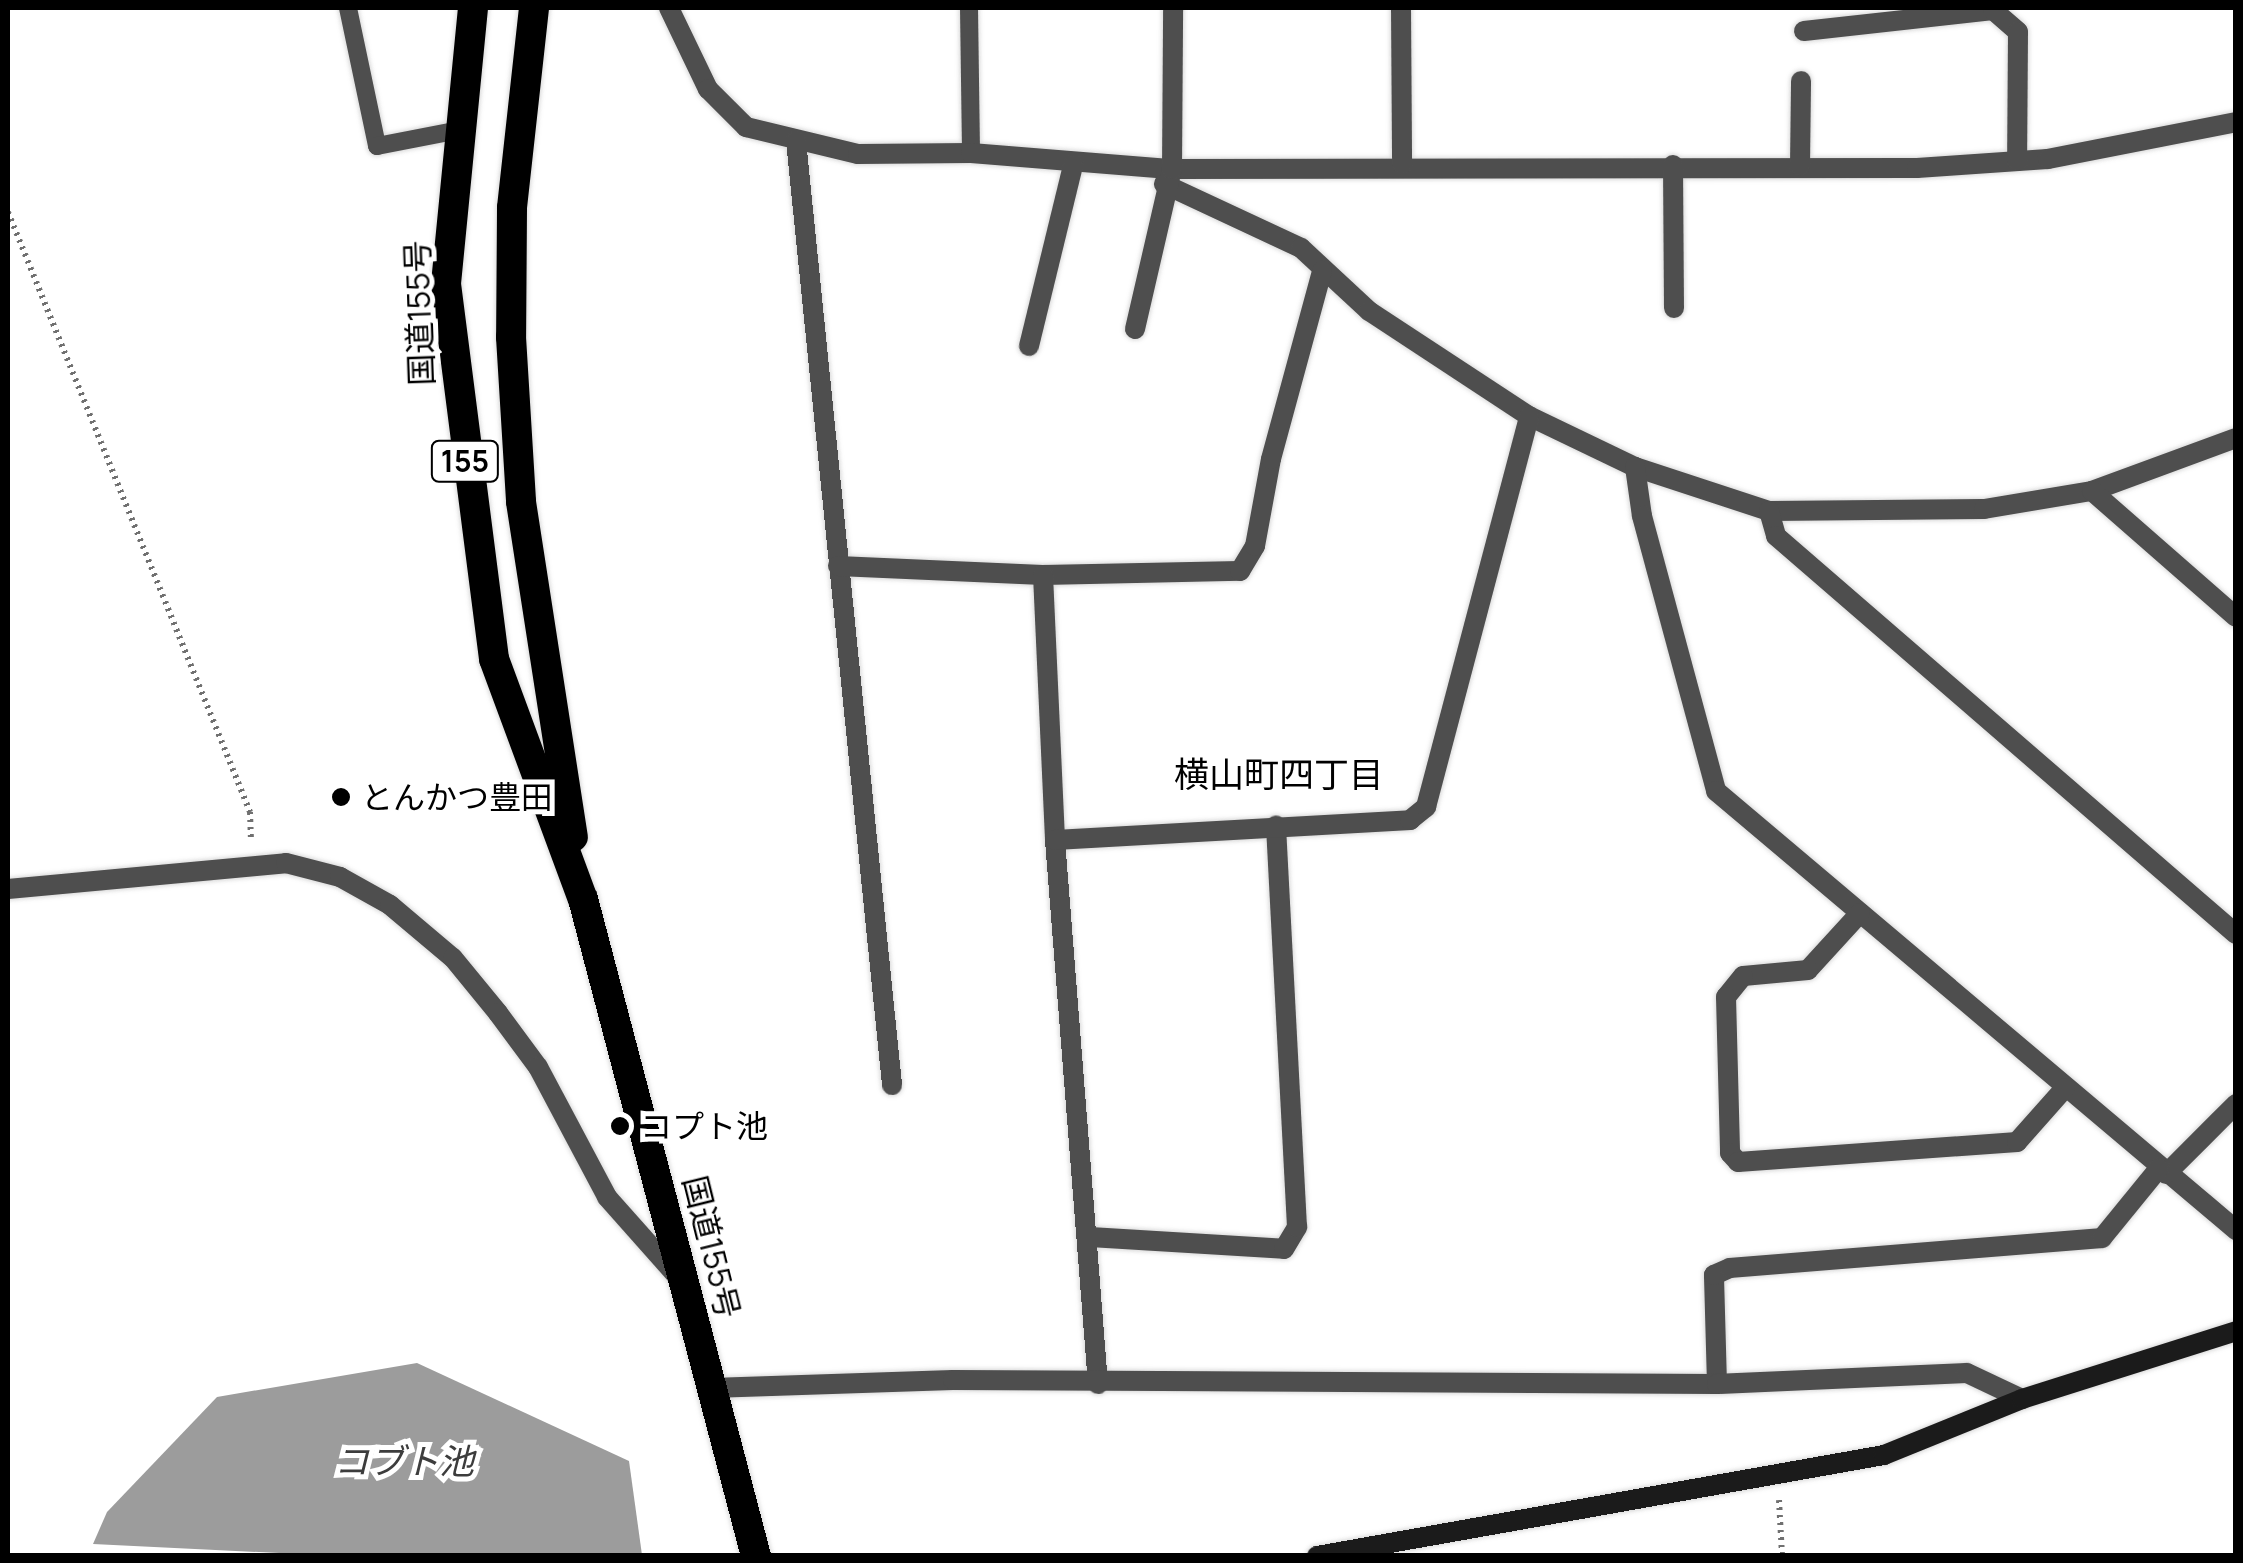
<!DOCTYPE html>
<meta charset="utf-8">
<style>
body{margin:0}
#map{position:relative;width:2243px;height:1563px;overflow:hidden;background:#fff;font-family:Manrope,"Noto Sans JP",sans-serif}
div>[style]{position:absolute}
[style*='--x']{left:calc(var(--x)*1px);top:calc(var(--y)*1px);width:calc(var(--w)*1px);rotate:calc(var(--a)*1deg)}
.water>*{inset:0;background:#9c9c9c}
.path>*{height:6px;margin-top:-3px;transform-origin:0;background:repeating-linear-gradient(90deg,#707070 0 2.5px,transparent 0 7.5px)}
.roads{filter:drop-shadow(0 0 2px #dbdbdb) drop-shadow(0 0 2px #dbdbdb)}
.lane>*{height:18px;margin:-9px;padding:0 9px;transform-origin:9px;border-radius:9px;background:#4e4e4e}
.street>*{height:20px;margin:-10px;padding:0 10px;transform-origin:10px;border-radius:10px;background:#4e4e4e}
.secondary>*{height:20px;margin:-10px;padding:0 10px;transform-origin:10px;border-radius:10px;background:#1b1b1b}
.highway>*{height:30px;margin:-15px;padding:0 15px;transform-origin:15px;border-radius:15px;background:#000}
.dots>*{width:28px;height:28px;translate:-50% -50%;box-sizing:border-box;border:5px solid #fff;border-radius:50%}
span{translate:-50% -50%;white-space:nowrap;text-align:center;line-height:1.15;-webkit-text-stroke:10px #fff;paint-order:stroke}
.shield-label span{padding:2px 8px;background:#fff;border:2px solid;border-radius:8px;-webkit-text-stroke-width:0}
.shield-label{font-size:30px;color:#000;font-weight:700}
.street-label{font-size:32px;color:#000}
.poi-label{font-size:32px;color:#000}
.left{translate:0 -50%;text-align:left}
.neighbourhood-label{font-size:35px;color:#000}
.water-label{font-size:35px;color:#3d3d3d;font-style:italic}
.frame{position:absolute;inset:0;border:10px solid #000;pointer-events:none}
</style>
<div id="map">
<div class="water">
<i style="clip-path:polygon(417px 1363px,629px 1461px,642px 1555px,340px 1556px,93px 1544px,107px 1512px,217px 1397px)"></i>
</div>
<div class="path">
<i style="--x:8;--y:212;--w:647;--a:68.03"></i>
<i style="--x:250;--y:812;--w:28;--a:88"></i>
<i style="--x:1779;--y:1500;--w:56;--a:86.9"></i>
</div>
<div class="roads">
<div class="lane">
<i style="--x:348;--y:8;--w:141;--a:78.1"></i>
<i style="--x:377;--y:146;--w:84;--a:-11"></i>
<i style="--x:969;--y:8;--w:145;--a:89.2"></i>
</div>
<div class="street">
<i style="--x:669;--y:8;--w:90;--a:64.3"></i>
<i style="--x:708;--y:89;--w:54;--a:45"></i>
<i style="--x:746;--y:127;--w:115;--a:13.6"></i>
<i style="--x:858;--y:154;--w:113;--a:-0.5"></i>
<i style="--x:971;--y:153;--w:202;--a:4.6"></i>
<i style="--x:1172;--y:169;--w:745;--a:-0.08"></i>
<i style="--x:1917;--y:168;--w:131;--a:-3.9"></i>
<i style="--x:2048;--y:159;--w:192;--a:-11.1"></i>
<i style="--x:1401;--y:8;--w:156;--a:89.6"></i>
<i style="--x:1804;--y:31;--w:190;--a:-6.3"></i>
<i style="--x:1993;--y:10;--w:33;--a:41"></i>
<i style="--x:2018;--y:32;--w:129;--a:90.4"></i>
<i style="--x:796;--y:141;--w:949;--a:84.19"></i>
<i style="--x:1673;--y:165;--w:143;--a:89.6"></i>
<i style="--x:1800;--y:166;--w:85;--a:-89.3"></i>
<i style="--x:1164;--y:184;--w:151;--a:25"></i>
<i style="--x:1301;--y:248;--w:93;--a:42.8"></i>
<i style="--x:1369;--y:311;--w:191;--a:33.3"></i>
<i style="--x:1529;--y:416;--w:118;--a:25.7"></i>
<i style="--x:1635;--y:467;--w:141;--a:18.2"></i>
<i style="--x:1769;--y:511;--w:215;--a:-0.5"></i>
<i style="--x:1984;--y:509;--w:109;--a:-9.5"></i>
<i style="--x:2092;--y:491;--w:153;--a:-20.2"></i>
<i style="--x:1135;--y:329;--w:164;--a:-77"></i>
<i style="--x:1172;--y:169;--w:161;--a:-89.6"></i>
<i style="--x:1029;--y:346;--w:186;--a:-76.3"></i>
<i style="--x:1635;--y:467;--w:49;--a:81.9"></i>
<i style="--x:1642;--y:516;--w:285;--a:74.9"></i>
<i style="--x:1716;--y:791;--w:681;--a:40.17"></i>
<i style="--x:2092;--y:491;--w:191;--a:41.2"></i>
<i style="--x:1769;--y:511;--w:26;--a:74"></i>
<i style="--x:1776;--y:536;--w:608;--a:40.87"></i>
<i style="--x:838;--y:566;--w:205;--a:2.5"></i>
<i style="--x:1043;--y:575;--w:197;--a:-1.2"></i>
<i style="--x:1240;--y:571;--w:29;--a:-59"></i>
<i style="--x:1255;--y:546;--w:88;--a:-79.6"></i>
<i style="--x:1271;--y:459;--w:195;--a:-74.8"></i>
<i style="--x:1043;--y:575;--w:265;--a:87.4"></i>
<i style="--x:8;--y:889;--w:279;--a:-5.3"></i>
<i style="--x:286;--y:863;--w:56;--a:14.5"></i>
<i style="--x:340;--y:877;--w:57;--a:29.2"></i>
<i style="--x:390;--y:905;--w:82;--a:40.1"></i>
<i style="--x:453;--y:958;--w:71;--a:50.7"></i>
<i style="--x:498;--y:1013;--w:67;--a:53.5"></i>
<i style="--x:538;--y:1067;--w:147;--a:62"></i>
<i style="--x:607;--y:1197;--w:107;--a:48.4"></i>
<i style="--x:1860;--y:913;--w:77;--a:132.4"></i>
<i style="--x:1808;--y:970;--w:65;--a:174.7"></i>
<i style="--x:1743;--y:976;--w:27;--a:129"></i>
<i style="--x:1726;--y:997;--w:156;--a:88.5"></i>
<i style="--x:1730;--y:1153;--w:12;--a:48"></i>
<i style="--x:1738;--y:1162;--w:280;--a:-4.1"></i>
<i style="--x:2017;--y:1142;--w:72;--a:-48.4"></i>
<i style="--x:2166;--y:1174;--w:99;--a:-45"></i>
<i style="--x:1090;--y:1237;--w:194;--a:3.5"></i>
<i style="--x:1284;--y:1249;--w:26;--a:-59"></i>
<i style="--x:1297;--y:1227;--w:402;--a:-93"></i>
<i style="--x:1098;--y:1384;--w:546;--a:-94.52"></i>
<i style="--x:1055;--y:840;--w:356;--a:-3.2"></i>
<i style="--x:1410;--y:820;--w:21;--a:-39"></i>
<i style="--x:1426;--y:807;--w:404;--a:-75.2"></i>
<i style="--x:1717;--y:1384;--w:109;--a:-91.6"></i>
<i style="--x:1714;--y:1275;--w:17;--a:-24"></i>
<i style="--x:1730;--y:1268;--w:373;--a:-4.6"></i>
<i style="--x:2102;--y:1238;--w:90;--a:-50.8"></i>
<i style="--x:711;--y:1388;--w:242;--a:-1.9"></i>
<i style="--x:953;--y:1380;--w:764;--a:0.3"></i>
<i style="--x:1717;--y:1384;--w:250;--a:-2.5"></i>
<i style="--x:1967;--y:1373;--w:61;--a:25.3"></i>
</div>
<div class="secondary">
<i style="--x:1317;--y:1556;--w:576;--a:-10.1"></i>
<i style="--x:1884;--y:1455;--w:149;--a:-22.1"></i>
<i style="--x:2022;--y:1399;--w:225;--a:-17.6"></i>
</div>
<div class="highway">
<i style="--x:473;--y:8;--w:277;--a:95.6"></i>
<i style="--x:446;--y:284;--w:378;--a:82.7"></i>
<i style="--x:494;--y:659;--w:256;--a:69.7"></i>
<i style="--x:583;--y:899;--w:679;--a:75.25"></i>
<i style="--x:534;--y:8;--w:201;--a:96.3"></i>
<i style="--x:512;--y:208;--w:129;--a:90.4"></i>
<i style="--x:511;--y:337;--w:165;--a:86.5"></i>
<i style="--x:521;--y:502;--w:339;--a:81.2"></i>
</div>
</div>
<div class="dots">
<i style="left:341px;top:797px;background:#000"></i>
<i style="left:620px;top:1126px;background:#000"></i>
</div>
<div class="shield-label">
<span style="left:465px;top:461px">155</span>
</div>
<div class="street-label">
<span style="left:419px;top:313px;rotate:-92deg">国道155号</span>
<span style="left:712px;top:1247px;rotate:76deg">国道155号</span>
</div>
<div class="poi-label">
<span class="left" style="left:361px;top:797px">とんかつ豊田</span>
<span class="left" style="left:640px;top:1126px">コプト池</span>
</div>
<div class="neighbourhood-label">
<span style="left:1279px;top:774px">横山町四丁目</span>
</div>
<div class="water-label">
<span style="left:404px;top:1461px">コブト池</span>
</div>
<div class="frame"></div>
</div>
